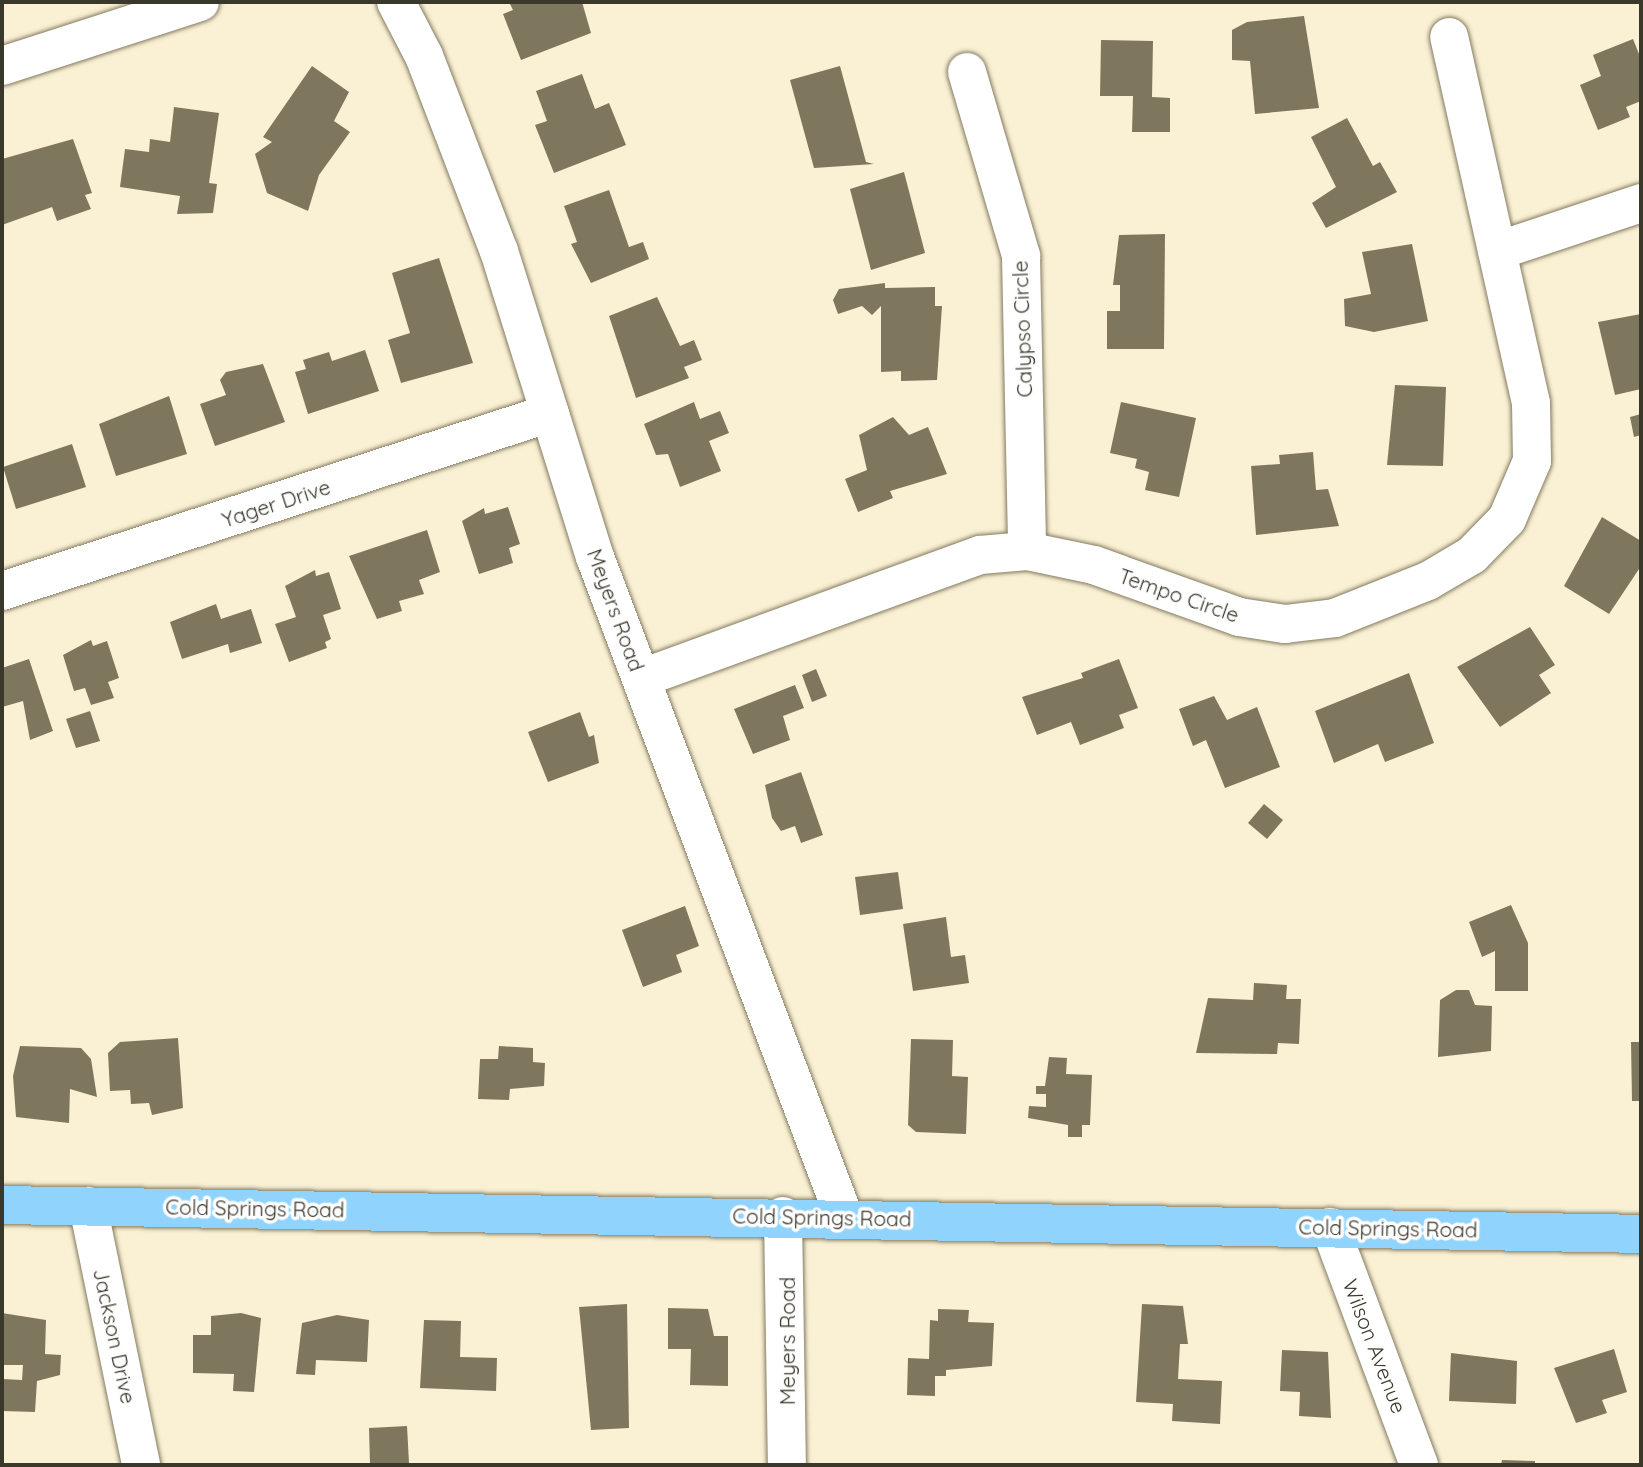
<!DOCTYPE html>
<style>
body{margin:0}
#map{position:relative;width:1643px;height:1467px;overflow:hidden;background:#faf1d4;font-family:Quicksand,sans-serif}
div>[style]{position:absolute}
[style*='--x']{left:calc(var(--x)*1px);top:calc(var(--y)*1px);width:calc(var(--w)*1px);rotate:calc(var(--a)*1deg)}
.building>*{inset:0;background:#7f775d}
.roads{filter:drop-shadow(0 0 2px #827a61) drop-shadow(0 0 2px #827a61)}
.street>*{height:38px;margin:-19px;padding:0 19px;transform-origin:19px;border-radius:19px;background:#fff}
.primary>*{height:38px;margin:-19px;padding:0 19px;transform-origin:19px;border-radius:19px;background:#90d4fe}
span{translate:-50% -50%;white-space:nowrap;text-align:center;line-height:1.15;-webkit-text-stroke:7px #fefefe;paint-order:stroke}
.street-label{font-size:21px;color:#3a372b}
.frame{position:absolute;inset:0;border:4px solid #3a372b;pointer-events:none}
</style>
<div id="map">
<div class="building">
<i style="clip-path:polygon(509px 2px,582px 2px,591px 33px,521px 60px,503px 14px,513px 10px)"></i>
<i style="clip-path:polygon(1304px 16px,1319px 108px,1255px 114px,1250px 61px,1232px 60px,1232px 30px,1247px 22px)"></i>
<i style="clip-path:polygon(1633px 39px,1641px 59px,1641px 101px,1626px 107px,1630px 117px,1598px 130px,1580px 85px,1601px 76px,1593px 55px)"></i>
<i style="clip-path:polygon(1101px 40px,1153px 41px,1152px 97px,1170px 98px,1170px 132px,1132px 132px,1133px 96px,1100px 96px)"></i>
<i style="clip-path:polygon(312px 66px,349px 92px,334px 121px,350px 132px,319px 175px,308px 211px,267px 193px,255px 154px,272px 142px,263px 137px)"></i>
<i style="clip-path:polygon(840px 66px,866px 162px,874px 164px,814px 168px,790px 80px)"></i>
<i style="clip-path:polygon(582px 74px,595px 109px,609px 103px,626px 145px,554px 173px,535px 125px,547px 121px,536px 91px)"></i>
<i style="clip-path:polygon(174px 107px,219px 113px,209px 183px,217px 184px,213px 213px,177px 214px,180px 196px,120px 187px,125px 149px,149px 152px,150px 139px,170px 142px)"></i>
<i style="clip-path:polygon(1347px 118px,1373px 166px,1380px 162px,1397px 192px,1326px 228px,1312px 203px,1336px 187px,1311px 137px)"></i>
<i style="clip-path:polygon(73px 139px,92px 193px,85px 195px,91px 209px,57px 221px,52px 207px,2px 225px,2px 159px)"></i>
<i style="clip-path:polygon(904px 172px,925px 253px,871px 270px,850px 189px)"></i>
<i style="clip-path:polygon(609px 190px,629px 247px,643px 242px,649px 259px,591px 283px,571px 244px,577px 242px,564px 206px)"></i>
<i style="clip-path:polygon(1165px 234px,1164px 349px,1107px 349px,1107px 311px,1120px 311px,1120px 285px,1113px 285px,1119px 235px)"></i>
<i style="clip-path:polygon(1412px 244px,1428px 321px,1374px 332px,1345px 326px,1344px 299px,1371px 294px,1362px 252px)"></i>
<i style="clip-path:polygon(439px 258px,473px 363px,401px 383px,388px 340px,410px 333px,392px 273px)"></i>
<i style="clip-path:polygon(885px 283px,885px 288px,935px 287px,935px 306px,942px 306px,937px 380px,901px 381px,901px 371px,881px 372px,881px 306px,872px 315px,862px 306px,838px 314px,833px 300px,839px 289px)"></i>
<i style="clip-path:polygon(657px 297px,680px 346px,694px 340px,702px 360px,684px 367px,689px 378px,636px 398px,609px 316px)"></i>
<i style="clip-path:polygon(1641px 314px,1641px 389px,1615px 395px,1598px 322px)"></i>
<i style="clip-path:polygon(365px 350px,379px 391px,308px 414px,295px 372px,306px 369px,303px 360px,329px 352px,332px 361px)"></i>
<i style="clip-path:polygon(263px 364px,285px 422px,215px 446px,200px 404px,226px 395px,220px 380px,226px 372px)"></i>
<i style="clip-path:polygon(1395px 385px,1446px 387px,1443px 466px,1387px 465px)"></i>
<i style="clip-path:polygon(169px 396px,187px 454px,116px 476px,99px 424px)"></i>
<i style="clip-path:polygon(694px 402px,700px 419px,720px 411px,729px 433px,709px 441px,721px 471px,680px 487px,668px 454px,656px 455px,644px 424px)"></i>
<i style="clip-path:polygon(1121px 402px,1196px 418px,1179px 497px,1145px 490px,1149px 472px,1135px 468px,1137px 459px,1110px 453px)"></i>
<i style="clip-path:polygon(1641px 414px,1641px 435px,1634px 437px,1630px 417px)"></i>
<i style="clip-path:polygon(893px 417px,909px 435px,928px 427px,947px 474px,890px 491px,893px 498px,858px 512px,845px 479px,867px 470px,859px 435px)"></i>
<i style="clip-path:polygon(72px 444px,86px 487px,16px 509px,3px 467px)"></i>
<i style="clip-path:polygon(1313px 452px,1316px 490px,1328px 489px,1339px 526px,1256px 535px,1251px 466px,1280px 464px,1279px 455px)"></i>
<i style="clip-path:polygon(508px 507px,520px 544px,509px 548px,513px 563px,479px 574px,462px 521px,484px 508px,485px 514px)"></i>
<i style="clip-path:polygon(1602px 517px,1641px 541px,1641px 566px,1609px 614px,1564px 586px)"></i>
<i style="clip-path:polygon(427px 530px,440px 572px,419px 580px,424px 594px,399px 601px,402px 611px,377px 619px,349px 556px)"></i>
<i style="clip-path:polygon(315px 570px,316px 576px,329px 572px,341px 609px,323px 615px,331px 639px,325px 642px,327px 648px,289px 662px,275px 624px,296px 617px,285px 586px)"></i>
<i style="clip-path:polygon(216px 604px,221px 619px,251px 609px,262px 643px,230px 653px,228px 644px,182px 659px,170px 622px)"></i>
<i style="clip-path:polygon(1530px 627px,1555px 665px,1539px 675px,1551px 693px,1500px 727px,1457px 667px)"></i>
<i style="clip-path:polygon(91px 640px,93px 646px,107px 641px,119px 678px,108px 682px,114px 698px,91px 705px,85px 688px,74px 691px,63px 655px)"></i>
<i style="clip-path:polygon(29px 659px,53px 731px,30px 740px,23px 701px,2px 707px,2px 668px)"></i>
<i style="clip-path:polygon(1119px 659px,1138px 708px,1119px 715px,1124px 728px,1080px 745px,1071px 722px,1037px 735px,1022px 697px,1083px 678px,1081px 673px)"></i>
<i style="clip-path:polygon(816px 669px,827px 696px,812px 702px,802px 675px)"></i>
<i style="clip-path:polygon(1409px 673px,1434px 743px,1385px 762px,1378px 744px,1334px 763px,1315px 711px)"></i>
<i style="clip-path:polygon(795px 685px,804px 708px,783px 716px,790px 740px,753px 754px,734px 709px)"></i>
<i style="clip-path:polygon(1214px 696px,1227px 720px,1257px 707px,1280px 767px,1225px 788px,1206px 740px,1193px 746px,1179px 709px)"></i>
<i style="clip-path:polygon(90px 711px,100px 741px,76px 748px,66px 719px)"></i>
<i style="clip-path:polygon(580px 712px,589px 737px,594px 735px,599px 763px,548px 782px,528px 732px)"></i>
<i style="clip-path:polygon(801px 772px,823px 835px,801px 843px,795px 826px,781px 831px,772px 818px,765px 785px)"></i>
<i style="clip-path:polygon(1264px 804px,1283px 820px,1267px 839px,1248px 823px)"></i>
<i style="clip-path:polygon(898px 872px,903px 909px,860px 915px,855px 877px)"></i>
<i style="clip-path:polygon(1511px 905px,1528px 943px,1528px 991px,1495px 991px,1495px 951px,1482px 957px,1469px 922px)"></i>
<i style="clip-path:polygon(685px 906px,699px 946px,676px 955px,682px 972px,643px 987px,622px 930px)"></i>
<i style="clip-path:polygon(946px 917px,951px 957px,965px 955px,969px 983px,913px 991px,903px 924px)"></i>
<i style="clip-path:polygon(1254px 983px,1287px 985px,1286px 999px,1301px 999px,1299px 1044px,1278px 1043px,1277px 1054px,1196px 1053px,1208px 998px,1253px 1000px)"></i>
<i style="clip-path:polygon(1456px 990px,1469px 990px,1475px 1005px,1492px 1006px,1491px 1051px,1438px 1057px,1440px 1000px)"></i>
<i style="clip-path:polygon(178px 1038px,183px 1108px,152px 1115px,149px 1103px,131px 1104px,130px 1090px,110px 1091px,108px 1053px,120px 1042px)"></i>
<i style="clip-path:polygon(911px 1039px,953px 1040px,952px 1076px,968px 1077px,966px 1134px,916px 1132px,908px 1125px)"></i>
<i style="clip-path:polygon(1631px 1042px,1641px 1042px,1641px 1101px,1632px 1101px)"></i>
<i style="clip-path:polygon(20px 1046px,81px 1048px,91px 1059px,97px 1097px,70px 1089px,69px 1123px,16px 1117px,13px 1076px)"></i>
<i style="clip-path:polygon(499px 1046px,533px 1048px,533px 1062px,545px 1063px,544px 1086px,510px 1089px,509px 1100px,478px 1099px,480px 1059px,498px 1059px)"></i>
<i style="clip-path:polygon(1049px 1057px,1067px 1058px,1066px 1074px,1092px 1075px,1090px 1125px,1082px 1125px,1082px 1137px,1068px 1137px,1068px 1125px,1028px 1118px,1029px 1106px,1046px 1107px,1046px 1094px,1036px 1094px,1036px 1086px,1045px 1086px)"></i>
<i style="clip-path:polygon(627px 1304px,629px 1428px,591px 1430px,579px 1307px)"></i>
<i style="clip-path:polygon(1142px 1304px,1183px 1306px,1188px 1344px,1180px 1344px,1178px 1379px,1222px 1381px,1220px 1424px,1172px 1421px,1173px 1404px,1136px 1402px)"></i>
<i style="clip-path:polygon(668px 1308px,708px 1309px,714px 1336px,728px 1336px,728px 1386px,690px 1385px,691px 1349px,668px 1349px)"></i>
<i style="clip-path:polygon(938px 1309px,969px 1310px,968px 1322px,994px 1323px,992px 1366px,946px 1370px,946px 1376px,935px 1376px,935px 1396px,907px 1395px,908px 1358px,929px 1359px,930px 1320px,938px 1321px)"></i>
<i style="clip-path:polygon(2px 1313px,46px 1320px,45px 1354px,61px 1355px,60px 1375px,37px 1381px,35px 1412px,2px 1411px,3px 1379px,22px 1380px,23px 1365px,2px 1365px)"></i>
<i style="clip-path:polygon(241px 1313px,261px 1318px,254px 1392px,233px 1391px,234px 1374px,193px 1373px,193px 1335px,211px 1335px,211px 1316px)"></i>
<i style="clip-path:polygon(337px 1315px,369px 1320px,367px 1362px,316px 1360px,315px 1375px,296px 1374px,302px 1323px)"></i>
<i style="clip-path:polygon(424px 1320px,461px 1321px,460px 1357px,497px 1358px,496px 1391px,420px 1388px)"></i>
<i style="clip-path:polygon(1614px 1349px,1627px 1392px,1602px 1400px,1607px 1413px,1576px 1423px,1554px 1368px)"></i>
<i style="clip-path:polygon(1282px 1350px,1328px 1352px,1331px 1418px,1299px 1416px,1300px 1392px,1280px 1391px)"></i>
<i style="clip-path:polygon(1451px 1353px,1517px 1361px,1516px 1404px,1449px 1401px)"></i>
<i style="clip-path:polygon(407px 1426px,409px 1463px,370px 1464px,369px 1428px)"></i>
<i style="clip-path:polygon(1502px 1460px,1535px 1461px,1535px 1465px,1501px 1465px)"></i>
</div>
<div class="roads">
<div class="street">
<i style="--x:396;--y:2;--w:61;--a:62.6"></i>
<i style="--x:424;--y:56;--w:209;--a:69"></i>
<i style="--x:499;--y:251;--w:321;--a:72.6"></i>
<i style="--x:595;--y:557;--w:705;--a:69.33"></i>
<i style="--x:2;--y:66;--w:208;--a:-17.9"></i>
<i style="--x:967;--y:72;--w:192;--a:73.6"></i>
<i style="--x:1021;--y:256;--w:295;--a:88.8"></i>
<i style="--x:1497;--y:251;--w:152;--a:-18.4"></i>
<i style="--x:2;--y:591;--w:576;--a:-17.99"></i>
<i style="--x:642;--y:678;--w:360;--a:-20"></i>
<i style="--x:980;--y:555;--w:47;--a:-4.9"></i>
<i style="--x:1027;--y:551;--w:68;--a:11.8"></i>
<i style="--x:1094;--y:565;--w:154;--a:19.7"></i>
<i style="--x:1239;--y:617;--w:47;--a:8.7"></i>
<i style="--x:1285;--y:624;--w:50;--a:-6.8"></i>
<i style="--x:1335;--y:618;--w:100;--a:-21.7"></i>
<i style="--x:1428;--y:581;--w:51;--a:-30.6"></i>
<i style="--x:1472;--y:555;--w:50;--a:-45.8"></i>
<i style="--x:1507;--y:519;--w:63;--a:-66.7"></i>
<i style="--x:1532;--y:461;--w:58;--a:-91"></i>
<i style="--x:1531;--y:403;--w:375;--a:-102.6"></i>
<i style="--x:88;--y:1206;--w:264;--a:78.4"></i>
<i style="--x:783;--y:1216;--w:249;--a:89.1"></i>
<i style="--x:1330;--y:1227;--w:254;--a:69.5"></i>
</div>
<div class="primary">
<i style="--x:2;--y:1205;--w:1639;--a:1.01"></i>
</div>
</div>
<div class="street-label">
<span style="left:1022px;top:329px;rotate:-92deg">Calypso Circle</span>
<span style="left:276px;top:503px;rotate:-18deg">Yager Drive</span>
<span style="left:1179px;top:595px;rotate:19deg">Tempo Circle</span>
<span style="left:616px;top:610px;rotate:70deg">Meyers Road</span>
<span style="left:255px;top:1208px;rotate:1deg">Cold Springs Road</span>
<span style="left:822px;top:1217px;rotate:1deg">Cold Springs Road</span>
<span style="left:1388px;top:1228px;rotate:1deg">Cold Springs Road</span>
<span style="left:115px;top:1336px;rotate:78deg">Jackson Drive</span>
<span style="left:787px;top:1341px;rotate:-90deg">Meyers Road</span>
<span style="left:1375px;top:1346px;rotate:69deg">Wilson Avenue</span>
</div>
<div class="frame"></div>
</div>
